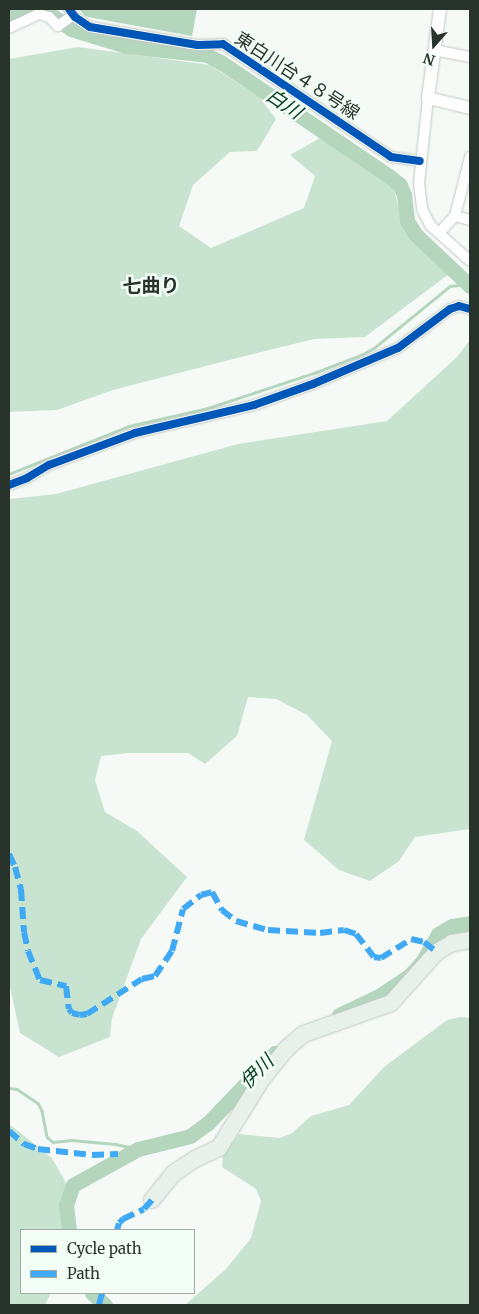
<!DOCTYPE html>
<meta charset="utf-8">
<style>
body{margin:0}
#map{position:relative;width:479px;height:1314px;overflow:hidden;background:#f5faf6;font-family:Merriweather,"Noto Sans JP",serif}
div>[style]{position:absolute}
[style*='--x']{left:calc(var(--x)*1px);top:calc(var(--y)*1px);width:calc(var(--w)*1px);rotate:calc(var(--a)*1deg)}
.forest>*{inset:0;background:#c8e4d0}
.water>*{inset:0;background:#b4d6bd}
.stream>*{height:2.5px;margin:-1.25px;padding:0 1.25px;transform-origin:1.25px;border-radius:1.25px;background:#b4d6bd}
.river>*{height:15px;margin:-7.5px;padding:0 7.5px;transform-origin:7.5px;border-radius:7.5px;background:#b4d6bd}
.roads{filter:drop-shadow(0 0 1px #c1c8c3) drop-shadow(0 0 1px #c1c8c3)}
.minor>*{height:10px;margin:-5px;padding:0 5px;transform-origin:5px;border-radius:5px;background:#fefefe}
.tertiary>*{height:12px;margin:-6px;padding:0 6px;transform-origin:6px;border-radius:6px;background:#fefefe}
.primary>*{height:16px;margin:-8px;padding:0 8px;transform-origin:8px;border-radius:8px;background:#e7f1ea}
.quiet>*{height:6px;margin-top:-3px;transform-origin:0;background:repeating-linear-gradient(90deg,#3fa9f5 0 12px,transparent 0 18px)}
.cycleway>*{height:8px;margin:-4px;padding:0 4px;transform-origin:4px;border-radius:4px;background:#0057b8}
span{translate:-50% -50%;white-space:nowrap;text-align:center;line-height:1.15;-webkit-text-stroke:5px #f2fdf5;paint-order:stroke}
.street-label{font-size:18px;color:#28332b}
.water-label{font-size:19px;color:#074021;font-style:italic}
.neighbourhood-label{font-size:19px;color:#28332b;font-weight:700}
.frame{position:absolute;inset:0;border:10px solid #28332b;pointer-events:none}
.legend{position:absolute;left:20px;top:1229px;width:175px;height:65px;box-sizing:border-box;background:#f2fdf5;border:1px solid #a1aca4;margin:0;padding:6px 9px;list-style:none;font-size:15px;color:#28332b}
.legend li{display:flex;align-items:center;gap:10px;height:25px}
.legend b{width:25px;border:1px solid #a1aca4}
.north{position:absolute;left:409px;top:20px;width:50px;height:50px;-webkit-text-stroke:4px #f2fdf5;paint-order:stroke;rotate:199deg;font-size:14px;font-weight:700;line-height:20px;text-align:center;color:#28332b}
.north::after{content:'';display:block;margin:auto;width:18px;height:22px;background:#28332b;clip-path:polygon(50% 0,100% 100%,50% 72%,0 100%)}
</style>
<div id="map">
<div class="forest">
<i style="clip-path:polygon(78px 47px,210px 65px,260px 98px,276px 119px,257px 151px,230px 152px,193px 185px,179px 226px,211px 248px,304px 208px,315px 176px,290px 155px,322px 137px,394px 189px,404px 231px,434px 257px,449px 274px,365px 337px,314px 339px,237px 358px,113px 390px,57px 410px,9px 412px,9px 59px)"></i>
<i style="clip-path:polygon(470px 340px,470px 829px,415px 837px,399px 861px,370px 881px,339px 870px,304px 840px,332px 741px,307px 715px,276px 699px,248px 697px,237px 736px,205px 764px,188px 753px,128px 753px,101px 756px,95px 780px,105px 812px,137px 831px,187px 877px,141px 939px,112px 1018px,110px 1037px,59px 1057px,20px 1033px,9px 983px,9px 499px,56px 494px,238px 444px,387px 421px,457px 357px)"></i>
<i style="clip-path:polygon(460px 1017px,470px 1018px,470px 1305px,185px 1305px,226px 1269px,251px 1238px,261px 1201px,256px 1189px,222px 1167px,223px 1154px,239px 1134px,280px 1138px,292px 1133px,311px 1116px,349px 1105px,384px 1067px,447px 1020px)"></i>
<i style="clip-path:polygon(9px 1124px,52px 1158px,74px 1197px,72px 1230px,21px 1230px,21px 1293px,51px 1293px,45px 1305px,9px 1305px)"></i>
</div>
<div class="water">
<i style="clip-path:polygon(79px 9px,197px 9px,192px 36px,93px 18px,85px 16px)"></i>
</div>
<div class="stream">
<i style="--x:9;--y:474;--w:129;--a:-21.8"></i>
<i style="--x:129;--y:426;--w:81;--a:-12.8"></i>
<i style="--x:208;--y:408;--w:112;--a:-18.3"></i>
<i style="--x:314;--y:373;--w:50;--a:-21"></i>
<i style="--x:361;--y:355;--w:15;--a:-28"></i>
<i style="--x:374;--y:348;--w:98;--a:-39.2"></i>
<i style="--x:450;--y:286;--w:16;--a:-7"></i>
<i style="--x:9;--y:1088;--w:8;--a:7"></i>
<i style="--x:17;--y:1089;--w:25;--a:34"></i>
<i style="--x:38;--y:1103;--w:9;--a:63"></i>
<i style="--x:42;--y:1111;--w:26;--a:79"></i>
<i style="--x:47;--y:1137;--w:8;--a:40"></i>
<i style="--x:53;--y:1142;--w:18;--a:-6"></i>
<i style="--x:71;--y:1140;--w:44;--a:5.2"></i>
<i style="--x:115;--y:1144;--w:24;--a:12"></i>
</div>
<div class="river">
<i style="--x:39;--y:9;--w:9;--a:21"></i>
<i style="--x:47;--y:12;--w:29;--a:35"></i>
<i style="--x:71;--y:29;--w:58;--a:17.2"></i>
<i style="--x:126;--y:46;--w:81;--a:6.3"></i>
<i style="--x:207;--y:55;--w:17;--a:28"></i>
<i style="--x:222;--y:63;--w:202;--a:34.1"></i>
<i style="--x:389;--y:176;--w:14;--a:39"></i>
<i style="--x:400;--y:185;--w:11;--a:68"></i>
<i style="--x:404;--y:195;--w:26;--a:83"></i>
<i style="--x:407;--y:221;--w:15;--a:58"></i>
<i style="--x:415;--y:234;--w:76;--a:43.4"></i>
<i style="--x:9;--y:15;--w:22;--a:-16"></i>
<i style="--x:339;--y:1015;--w:44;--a:-25.4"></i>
<i style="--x:379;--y:996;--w:36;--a:-34"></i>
<i style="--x:409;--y:976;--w:19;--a:-47"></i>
<i style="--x:422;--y:962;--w:32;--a:-60"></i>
<i style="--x:438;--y:934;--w:16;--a:-30"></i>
<i style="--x:452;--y:926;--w:18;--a:-9"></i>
<i style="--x:69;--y:1230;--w:25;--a:-97"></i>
<i style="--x:66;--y:1205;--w:21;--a:-71"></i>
<i style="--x:73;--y:1185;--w:74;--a:-29"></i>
<i style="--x:138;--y:1149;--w:54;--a:-14"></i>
<i style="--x:190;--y:1136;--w:22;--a:-36"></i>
<i style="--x:208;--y:1123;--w:97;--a:-46.3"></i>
<i style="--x:92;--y:1293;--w:18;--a:43"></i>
</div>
<div class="roads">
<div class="minor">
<i style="--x:69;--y:9;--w:10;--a:53"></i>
<i style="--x:75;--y:17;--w:18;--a:34"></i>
<i style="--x:90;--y:27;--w:109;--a:9.5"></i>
<i style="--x:198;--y:45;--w:25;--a:-2"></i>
<i style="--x:223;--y:44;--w:202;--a:33.9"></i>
<i style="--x:391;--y:157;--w:29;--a:8"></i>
<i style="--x:9;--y:28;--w:33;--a:-25"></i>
<i style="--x:39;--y:14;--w:10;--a:17"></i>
<i style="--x:49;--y:17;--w:13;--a:45"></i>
<i style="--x:58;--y:26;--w:19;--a:-36"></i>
<i style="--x:434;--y:50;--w:37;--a:11"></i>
<i style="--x:428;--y:98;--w:85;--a:96"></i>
<i style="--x:419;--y:183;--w:26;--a:83"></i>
<i style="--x:422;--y:209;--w:18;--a:63"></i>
<i style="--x:430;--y:225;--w:54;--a:42"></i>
<i style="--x:455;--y:216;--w:16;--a:15"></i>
<i style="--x:439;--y:233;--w:23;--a:-47"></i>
<i style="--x:455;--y:216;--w:61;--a:-75.7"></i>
<i style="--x:9;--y:485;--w:19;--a:-21"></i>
<i style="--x:27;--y:478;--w:26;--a:-31"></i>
<i style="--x:49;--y:465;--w:92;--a:-20.4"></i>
<i style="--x:135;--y:433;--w:122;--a:-13.2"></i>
<i style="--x:254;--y:405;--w:63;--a:-19.6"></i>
<i style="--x:313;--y:384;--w:92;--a:-23"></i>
<i style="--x:398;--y:348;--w:65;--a:-36.9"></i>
<i style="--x:450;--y:309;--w:9;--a:-18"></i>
<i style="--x:459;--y:306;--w:11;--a:15"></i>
</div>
<div class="tertiary">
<i style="--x:440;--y:9;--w:90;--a:97.7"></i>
<i style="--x:428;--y:98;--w:43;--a:13.4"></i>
</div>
<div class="primary">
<i style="--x:152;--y:1200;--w:35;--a:-51"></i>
<i style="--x:174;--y:1173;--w:25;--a:-34"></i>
<i style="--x:195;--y:1159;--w:26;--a:-25"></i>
<i style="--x:219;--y:1148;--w:81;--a:-58.1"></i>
<i style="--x:262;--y:1079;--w:38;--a:-51"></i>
<i style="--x:286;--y:1049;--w:23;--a:-40"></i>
<i style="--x:304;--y:1034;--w:92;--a:-19.6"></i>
<i style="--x:391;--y:1003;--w:69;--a:-48"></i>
<i style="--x:437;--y:952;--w:17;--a:-31"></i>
<i style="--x:452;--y:943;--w:18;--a:-9"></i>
</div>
</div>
<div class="quiet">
<i style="--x:9;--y:854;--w:14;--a:65"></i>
<i style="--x:15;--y:867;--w:23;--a:75"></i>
<i style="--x:21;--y:889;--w:43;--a:86"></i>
<i style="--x:24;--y:932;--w:19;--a:78"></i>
<i style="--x:28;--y:951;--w:31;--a:68"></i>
<i style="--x:40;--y:980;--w:27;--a:13"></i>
<i style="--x:66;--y:986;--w:23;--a:83"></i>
<i style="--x:69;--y:1009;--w:5;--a:53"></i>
<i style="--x:72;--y:1013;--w:8;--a:14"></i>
<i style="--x:80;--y:1015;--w:7;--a:-8"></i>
<i style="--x:87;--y:1014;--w:65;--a:-32.5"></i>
<i style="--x:142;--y:979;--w:13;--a:-13"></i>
<i style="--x:155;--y:976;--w:30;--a:-56"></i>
<i style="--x:172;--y:951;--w:43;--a:-75.3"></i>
<i style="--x:183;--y:909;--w:23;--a:-38"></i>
<i style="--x:201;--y:895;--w:11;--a:-15"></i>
<i style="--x:212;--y:892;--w:21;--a:61"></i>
<i style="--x:222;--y:910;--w:18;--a:38"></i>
<i style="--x:236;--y:921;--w:33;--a:16"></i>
<i style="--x:268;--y:930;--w:52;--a:3.3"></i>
<i style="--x:320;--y:933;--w:24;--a:-7"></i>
<i style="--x:344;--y:930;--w:13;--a:18"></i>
<i style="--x:356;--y:934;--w:29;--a:52"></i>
<i style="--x:374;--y:957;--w:7;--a:8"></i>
<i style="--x:381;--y:958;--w:36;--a:-32"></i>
<i style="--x:411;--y:939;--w:13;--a:13"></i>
<i style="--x:424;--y:942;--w:16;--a:38"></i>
<i style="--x:9;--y:1131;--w:20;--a:41"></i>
<i style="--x:24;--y:1144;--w:15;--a:20"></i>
<i style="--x:38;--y:1149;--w:54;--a:6.3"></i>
<i style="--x:92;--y:1155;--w:26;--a:-2"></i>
<i style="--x:117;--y:1230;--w:7;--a:-74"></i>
<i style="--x:119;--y:1223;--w:6;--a:-45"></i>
<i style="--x:123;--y:1219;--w:23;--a:-25"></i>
<i style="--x:144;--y:1209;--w:12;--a:-48"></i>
<i style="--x:99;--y:1305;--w:12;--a:-76"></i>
</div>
<div class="cycleway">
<i style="--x:69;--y:9;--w:10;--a:53"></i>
<i style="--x:75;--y:17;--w:18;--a:34"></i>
<i style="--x:90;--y:27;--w:109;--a:9.5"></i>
<i style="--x:198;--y:45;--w:25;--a:-2"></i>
<i style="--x:223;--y:44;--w:202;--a:33.9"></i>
<i style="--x:391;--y:157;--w:29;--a:8"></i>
<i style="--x:9;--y:485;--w:19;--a:-21"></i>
<i style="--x:27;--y:478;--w:26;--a:-31"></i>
<i style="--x:49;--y:465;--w:92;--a:-20.4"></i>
<i style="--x:135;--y:433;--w:122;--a:-13.2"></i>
<i style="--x:254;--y:405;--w:63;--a:-19.6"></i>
<i style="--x:313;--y:384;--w:92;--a:-23"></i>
<i style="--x:398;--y:348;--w:65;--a:-36.9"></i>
<i style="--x:450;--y:309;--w:9;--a:-18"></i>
<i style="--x:459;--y:306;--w:11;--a:15"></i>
</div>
<div class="street-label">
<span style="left:297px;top:76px;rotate:33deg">東白川台４８号線</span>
</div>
<div class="water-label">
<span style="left:284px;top:104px;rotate:34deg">白川</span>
<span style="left:257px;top:1072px;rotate:-45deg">伊川</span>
</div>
<div class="neighbourhood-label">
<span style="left:151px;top:286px">七曲り</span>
</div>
<div class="frame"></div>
<ul class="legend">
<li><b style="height:6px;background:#0057b8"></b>Cycle path</li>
<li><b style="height:6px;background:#3fa9f5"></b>Path</li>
</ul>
<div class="north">N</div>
</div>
